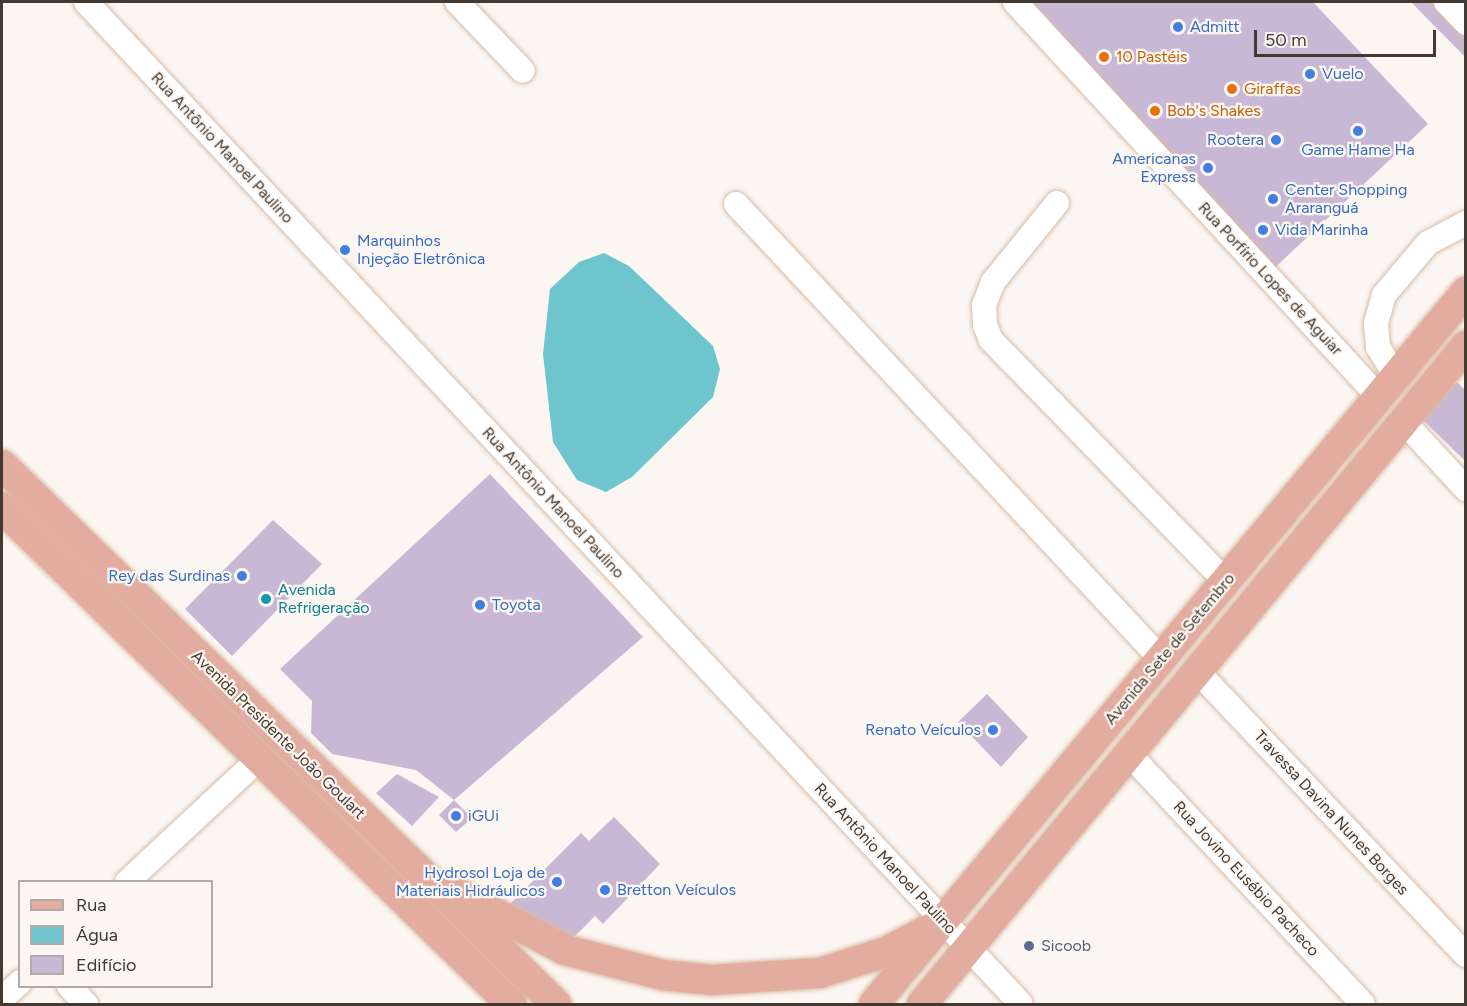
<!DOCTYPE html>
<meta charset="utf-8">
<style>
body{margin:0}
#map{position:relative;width:1467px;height:1006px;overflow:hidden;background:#fcf6f2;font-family:Figtree,sans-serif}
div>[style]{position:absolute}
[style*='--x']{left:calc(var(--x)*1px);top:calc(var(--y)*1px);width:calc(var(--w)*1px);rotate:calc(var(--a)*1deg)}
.water>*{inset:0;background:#6ec5ce}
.building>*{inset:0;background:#c9b8d5}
.roads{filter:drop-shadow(0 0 2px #d8bca5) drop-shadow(0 0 2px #d8bca5)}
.minor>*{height:24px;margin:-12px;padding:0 12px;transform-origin:12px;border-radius:12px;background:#fff}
.major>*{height:30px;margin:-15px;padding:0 15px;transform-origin:15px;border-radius:15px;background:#e2ada0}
.dots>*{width:16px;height:16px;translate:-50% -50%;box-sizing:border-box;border:3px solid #fcf6f2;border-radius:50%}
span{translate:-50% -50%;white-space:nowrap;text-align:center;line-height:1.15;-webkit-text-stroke:4.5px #fcf6f2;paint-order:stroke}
.shop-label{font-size:16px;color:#366cbe}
.left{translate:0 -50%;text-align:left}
.right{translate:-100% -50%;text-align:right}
.food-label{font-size:16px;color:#c56008}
.street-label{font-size:16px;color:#443930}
.culture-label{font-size:16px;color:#0d838f}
.service-label{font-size:16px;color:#4e5e75}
.frame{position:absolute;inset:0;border:3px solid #443930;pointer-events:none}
.legend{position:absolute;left:18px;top:880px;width:195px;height:108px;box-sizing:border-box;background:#fcf6f2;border:2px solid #b2aaa4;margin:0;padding:8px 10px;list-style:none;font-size:18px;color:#443930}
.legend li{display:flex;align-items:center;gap:12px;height:30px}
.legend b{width:30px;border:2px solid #b2aaa4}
.scale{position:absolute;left:1254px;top:30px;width:182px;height:27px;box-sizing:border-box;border:3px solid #443930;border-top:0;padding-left:8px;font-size:18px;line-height:21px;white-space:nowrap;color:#443930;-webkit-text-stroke:4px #fcf6f2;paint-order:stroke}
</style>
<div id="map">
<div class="water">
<i style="clip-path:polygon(604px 253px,629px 266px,713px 346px,720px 369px,713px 397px,632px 477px,606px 492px,577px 480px,553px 442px,543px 354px,550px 289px,579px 262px)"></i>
</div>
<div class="building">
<i style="clip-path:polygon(1018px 2px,1313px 2px,1428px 124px,1268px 274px)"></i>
<i style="clip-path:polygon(1411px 2px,1466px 2px,1466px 58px)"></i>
<i style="clip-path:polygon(1457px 382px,1466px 391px,1466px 462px,1420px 417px)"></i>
<i style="clip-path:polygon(490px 474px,643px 637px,454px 800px,416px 770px,332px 754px,311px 733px,312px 701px,280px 669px)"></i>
<i style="clip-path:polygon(273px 520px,322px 564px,232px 656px,185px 609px)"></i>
<i style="clip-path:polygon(987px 694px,1028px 737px,1001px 767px,958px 722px)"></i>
<i style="clip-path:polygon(397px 774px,439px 797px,412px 826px,376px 793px)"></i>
<i style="clip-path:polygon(454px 800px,472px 818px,456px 832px,439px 815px)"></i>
<i style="clip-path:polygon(614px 817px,660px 864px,603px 924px,595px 916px,564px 947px,507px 907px,581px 833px,589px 841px)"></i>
</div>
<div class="roads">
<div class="minor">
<i style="--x:86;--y:2;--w:1370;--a:46.98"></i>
<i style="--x:457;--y:2;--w:95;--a:46.3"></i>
<i style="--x:1015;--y:2;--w:537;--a:47.34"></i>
<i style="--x:1446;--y:2;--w:29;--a:46"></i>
<i style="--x:1057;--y:203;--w:102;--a:129"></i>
<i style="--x:993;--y:282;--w:25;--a:111"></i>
<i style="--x:984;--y:305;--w:20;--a:87"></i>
<i style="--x:985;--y:325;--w:16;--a:68"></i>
<i style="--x:991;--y:340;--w:337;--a:45.8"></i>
<i style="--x:736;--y:204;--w:623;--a:46.95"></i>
<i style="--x:1396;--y:376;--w:34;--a:-122"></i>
<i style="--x:1378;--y:347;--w:24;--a:-95"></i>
<i style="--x:1376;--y:323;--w:29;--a:-74"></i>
<i style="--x:1384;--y:295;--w:68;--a:-49.8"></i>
<i style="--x:1428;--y:243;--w:43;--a:-27.8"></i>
<i style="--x:1403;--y:421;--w:93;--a:47.2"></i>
<i style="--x:1197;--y:671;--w:391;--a:46.6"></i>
<i style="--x:1129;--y:754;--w:342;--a:46.9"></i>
<i style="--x:127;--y:882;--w:180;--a:-43"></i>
<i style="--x:69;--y:986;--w:25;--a:47"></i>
<i style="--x:2;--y:999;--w:25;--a:-43"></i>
</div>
<div class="major">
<i style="--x:2;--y:465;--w:773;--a:44.21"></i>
<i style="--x:2;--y:508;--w:711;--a:44.26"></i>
<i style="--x:459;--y:894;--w:120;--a:27.8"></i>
<i style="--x:565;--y:950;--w:101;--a:14.3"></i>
<i style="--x:663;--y:975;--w:48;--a:5.9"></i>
<i style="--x:711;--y:980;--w:109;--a:-3.7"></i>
<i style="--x:820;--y:973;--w:69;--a:-17.7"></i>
<i style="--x:886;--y:952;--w:50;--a:-27.6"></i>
<i style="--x:874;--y:1004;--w:926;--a:-50.26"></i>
<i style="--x:922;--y:1004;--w:854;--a:-50.42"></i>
</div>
</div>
<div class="dots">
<i style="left:1178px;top:27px;background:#3f7fe0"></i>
<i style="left:1104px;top:57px;background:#e8710a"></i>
<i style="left:1310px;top:74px;background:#3f7fe0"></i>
<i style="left:1232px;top:89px;background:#e8710a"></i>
<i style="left:1155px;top:111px;background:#e8710a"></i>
<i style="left:1358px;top:131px;background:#3f7fe0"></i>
<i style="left:1276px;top:140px;background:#3f7fe0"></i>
<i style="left:1208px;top:168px;background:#3f7fe0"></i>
<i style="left:1273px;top:199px;background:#3f7fe0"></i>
<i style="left:1263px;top:230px;background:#3f7fe0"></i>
<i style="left:345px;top:250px;background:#3f7fe0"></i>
<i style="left:242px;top:576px;background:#3f7fe0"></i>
<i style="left:266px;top:599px;background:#0f9aa8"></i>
<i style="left:480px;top:605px;background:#3f7fe0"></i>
<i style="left:993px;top:730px;background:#3f7fe0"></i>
<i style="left:456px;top:816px;background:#3f7fe0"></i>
<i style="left:557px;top:882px;background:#3f7fe0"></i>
<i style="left:605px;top:890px;background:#3f7fe0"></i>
<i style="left:1029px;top:946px;background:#5c6f8a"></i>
</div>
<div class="shop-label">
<span class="left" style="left:1190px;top:27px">Admitt</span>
<span class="left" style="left:1322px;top:74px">Vuelo</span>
<span class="right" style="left:1264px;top:140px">Rootera</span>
<span style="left:1358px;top:150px">Game Hame Ha</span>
<span class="right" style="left:1196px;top:168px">Americanas<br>Express</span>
<span class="left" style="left:1285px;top:199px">Center Shopping<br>Araranguá</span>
<span class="left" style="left:1275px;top:230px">Vida Marinha</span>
<span class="left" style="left:357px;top:250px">Marquinhos<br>Injeção Eletrônica</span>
<span class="right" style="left:230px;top:576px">Rey das Surdinas</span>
<span class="left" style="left:492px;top:605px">Toyota</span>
<span class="right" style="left:981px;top:730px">Renato Veículos</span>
<span class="left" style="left:468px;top:816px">iGUi</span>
<span class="right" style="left:545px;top:882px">Hydrosol Loja de<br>Materiais Hidráulicos</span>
<span class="left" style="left:617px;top:890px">Bretton Veículos</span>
</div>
<div class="food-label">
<span class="left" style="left:1116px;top:57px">10 Pastéis</span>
<span class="left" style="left:1244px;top:89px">Giraffas</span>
<span class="left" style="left:1167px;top:111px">Bob's Shakes</span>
</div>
<div class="street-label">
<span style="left:222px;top:148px;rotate:47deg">Rua Antônio Manoel Paulino</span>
<span style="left:1270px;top:279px;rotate:47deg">Rua Porfírio Lopes de Aguiar</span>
<span style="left:553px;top:503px;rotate:47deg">Rua Antônio Manoel Paulino</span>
<span style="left:1170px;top:649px;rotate:-50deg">Avenida Sete de Setembro</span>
<span style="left:278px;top:735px;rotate:44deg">Avenida Presidente João Goulart</span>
<span style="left:1331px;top:813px;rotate:47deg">Travessa Davina Nunes Borges</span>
<span style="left:885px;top:859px;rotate:47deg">Rua Antônio Manoel Paulino</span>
<span style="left:1246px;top:879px;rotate:47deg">Rua Jovino Eusébio Pacheco</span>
</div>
<div class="culture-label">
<span class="left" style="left:278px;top:599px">Avenida<br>Refrigeração</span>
</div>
<div class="service-label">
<span class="left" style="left:1041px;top:946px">Sicoob</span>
</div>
<div class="frame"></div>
<ul class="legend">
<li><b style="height:8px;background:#e2ada0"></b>Rua</li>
<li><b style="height:16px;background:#6ec5ce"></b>Água</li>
<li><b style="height:16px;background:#c9b8d5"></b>Edifício</li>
</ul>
<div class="scale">50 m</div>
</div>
